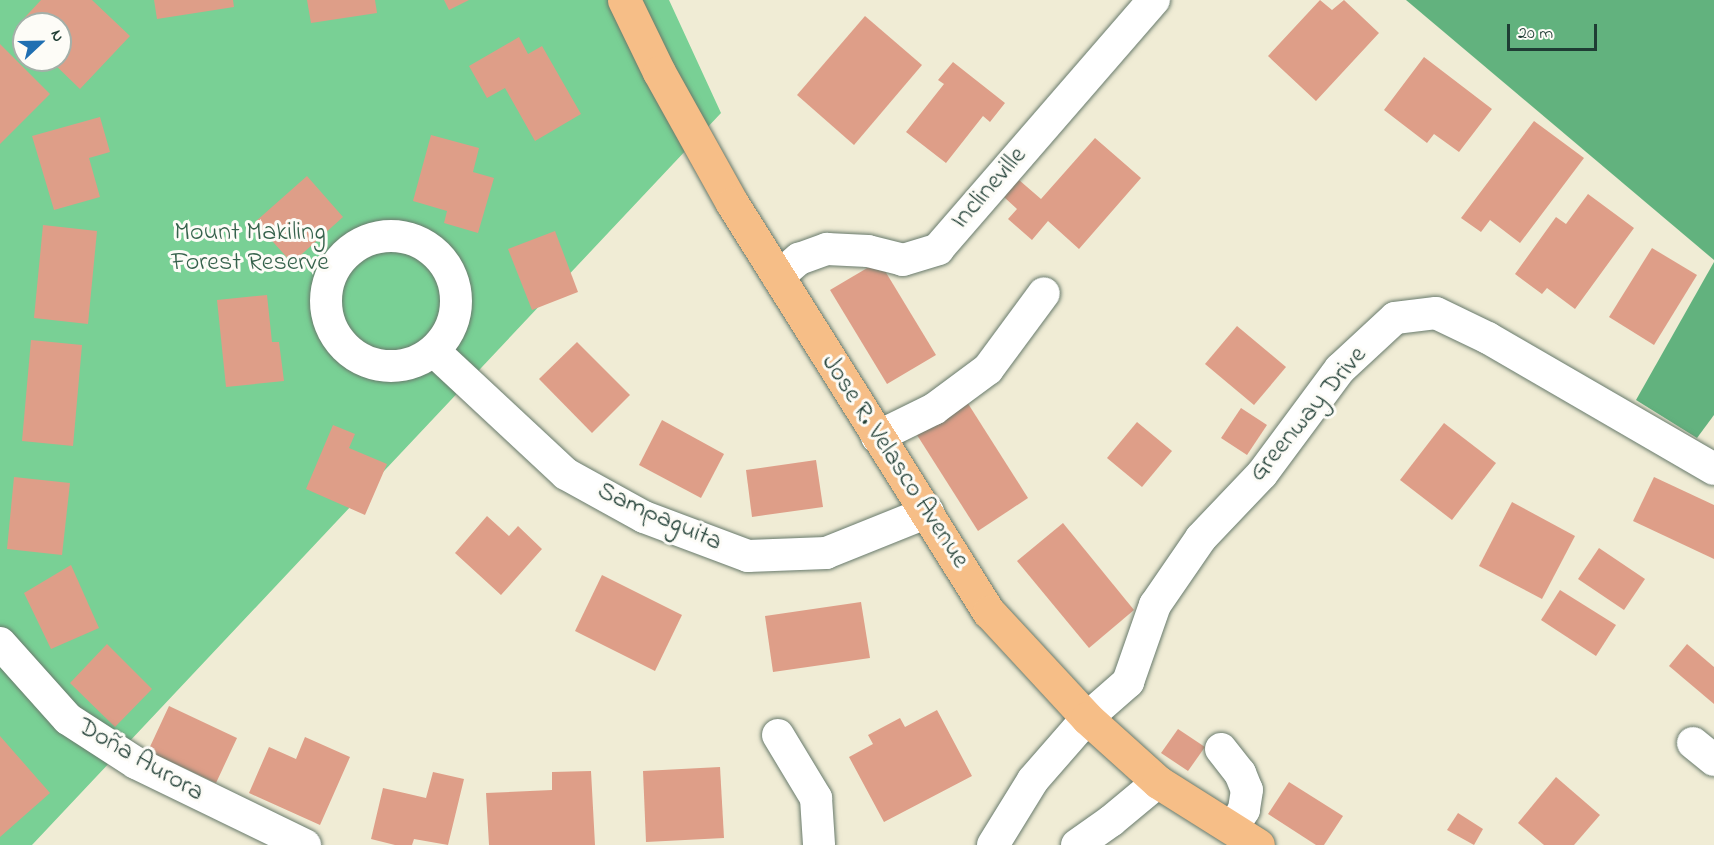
<!DOCTYPE html>
<meta charset="utf-8">
<style>
body{margin:0}
#map{position:relative;width:1714px;height:845px;overflow:hidden;background:#f0ecd5;font-family:"Indie Flower",sans-serif}
div>[style]{position:absolute}
[style*='--x']{left:calc(var(--x)*1px);top:calc(var(--y)*1px);width:calc(var(--w)*1px);rotate:calc(var(--a)*1deg)}
.green>*{inset:0;background:#79d095}
.forest>*{inset:0;background:#62b27e}
.building>*{inset:0;background:#de9e88}
.roads{filter:drop-shadow(0 0 2px #687a6c) drop-shadow(0 0 2px #687a6c)}
.minor>*{height:32px;margin:-16px;padding:0 16px;transform-origin:16px;border-radius:16px;background:#fff}
.minor>.ring{margin:-16px;padding:0;box-sizing:content-box;background:none;border:32px solid #fff;border-radius:50%}
.major>*{height:33px;margin:-16.5px;padding:0 16.5px;transform-origin:16.5px;border-radius:16.5px;background:#f6be87}
span{translate:-50% -50%;white-space:nowrap;text-align:center;line-height:1.15;-webkit-text-stroke:6px #fdfcf7;paint-order:stroke}
.street-label{font-size:26px;color:#1f3d34}
.park-label{font-size:26px;color:#36624c}
.north{position:absolute;left:12px;top:12px;width:60px;height:60px;box-sizing:border-box;background:#fdfcf7;border:2px solid #a4b0a9;border-radius:50%;rotate:68deg;font-size:16px;font-weight:700;line-height:24px;text-align:center;color:#1f3d34}
.north::after{content:'';display:block;margin:auto;width:21px;height:27px;background:#1f6fb2;clip-path:polygon(50% 0,100% 100%,50% 72%,0 100%)}
.scale{position:absolute;left:1507px;top:24px;width:90px;height:27px;box-sizing:border-box;border:3px solid #1f3d34;border-top:0;padding-left:8px;font-size:18px;line-height:21px;white-space:nowrap;color:#1f3d34;-webkit-text-stroke:4px #fdfcf7;paint-order:stroke}
</style>
<div id="map">
<div class="green">
<i style="clip-path:polygon(evenodd,0 0,669px 0,721px 113px,32px 845px,0 845px,0 0,24px 24px,60px 24px,60px 60px,24px 60px,24px 24px)"></i>
</div>
<div class="forest">
<i style="clip-path:polygon(1406px 0,1714px 0,1714px 260px)"></i>
<i style="clip-path:polygon(1714px 262px,1714px 415px,1697px 438px,1636px 400px)"></i>
</div>
<div class="building">
<i style="clip-path:polygon(41px 0,92px 0,130px 36px,80px 89px,50px 60px,60px 60px,60px 24px,24px 24px,24px 35px,16px 27px)"></i>
<i style="clip-path:polygon(154px 0,233px 0,234px 7px,157px 19px)"></i>
<i style="clip-path:polygon(307px 0,375px 0,377px 13px,311px 23px)"></i>
<i style="clip-path:polygon(444px 0,469px 0,449px 10px)"></i>
<i style="clip-path:polygon(1320px 0,1332px 10px,1344px 0,1379px 33px,1316px 101px,1268px 56px)"></i>
<i style="clip-path:polygon(865px 16px,922px 65px,854px 145px,797px 95px)"></i>
<i style="clip-path:polygon(519px 37px,528px 54px,542px 46px,581px 114px,535px 141px,505px 88px,487px 98px,469px 66px)"></i>
<i style="clip-path:polygon(0 44px,50px 94px,0 144px)"></i>
<i style="clip-path:polygon(1424px 57px,1492px 109px,1459px 152px,1434px 134px,1427px 143px,1384px 110px)"></i>
<i style="clip-path:polygon(953px 62px,1005px 103px,990px 122px,983px 116px,946px 163px,906px 132px,944px 84px,938px 80px)"></i>
<i style="clip-path:polygon(100px 117px,110px 152px,89px 158px,100px 197px,54px 210px,32px 136px)"></i>
<i style="clip-path:polygon(1534px 121px,1584px 158px,1520px 243px,1490px 220px,1481px 232px,1461px 218px)"></i>
<i style="clip-path:polygon(431px 135px,479px 148px,473px 172px,494px 178px,478px 233px,444px 223px,447px 211px,413px 201px)"></i>
<i style="clip-path:polygon(1095px 138px,1141px 178px,1079px 249px,1048px 221px,1032px 240px,1008px 219px,1017px 209px,1004px 197px,1019px 180px,1041px 199px)"></i>
<i style="clip-path:polygon(307px 176px,343px 217px,292px 263px,255px 222px)"></i>
<i style="clip-path:polygon(1588px 194px,1634px 228px,1575px 309px,1547px 288px,1542px 294px,1515px 274px,1556px 217px,1566px 224px)"></i>
<i style="clip-path:polygon(43px 225px,97px 231px,88px 324px,34px 318px)"></i>
<i style="clip-path:polygon(555px 231px,578px 292px,532px 310px,508px 249px)"></i>
<i style="clip-path:polygon(1652px 248px,1697px 275px,1654px 345px,1609px 317px)"></i>
<i style="clip-path:polygon(879px 261px,936px 355px,887px 384px,830px 290px)"></i>
<i style="clip-path:polygon(267px 295px,272px 342px,279px 342px,284px 381px,226px 387px,217px 300px)"></i>
<i style="clip-path:polygon(1237px 326px,1286px 367px,1254px 405px,1205px 364px)"></i>
<i style="clip-path:polygon(31px 340px,82px 345px,73px 446px,22px 441px)"></i>
<i style="clip-path:polygon(577px 342px,630px 395px,592px 433px,539px 379px)"></i>
<i style="clip-path:polygon(967px 402px,1028px 498px,978px 531px,917px 435px)"></i>
<i style="clip-path:polygon(1241px 408px,1267px 425px,1247px 455px,1221px 438px)"></i>
<i style="clip-path:polygon(662px 420px,724px 454px,701px 498px,639px 465px)"></i>
<i style="clip-path:polygon(1137px 422px,1172px 451px,1142px 487px,1107px 458px)"></i>
<i style="clip-path:polygon(1444px 423px,1496px 463px,1452px 520px,1400px 480px)"></i>
<i style="clip-path:polygon(333px 425px,355px 434px,349px 448px,387px 464px,365px 515px,306px 489px)"></i>
<i style="clip-path:polygon(816px 460px,823px 507px,752px 517px,746px 470px)"></i>
<i style="clip-path:polygon(14px 477px,70px 483px,62px 555px,7px 549px)"></i>
<i style="clip-path:polygon(1654px 477px,1714px 505px,1714px 559px,1633px 521px)"></i>
<i style="clip-path:polygon(1512px 502px,1575px 536px,1542px 599px,1479px 566px)"></i>
<i style="clip-path:polygon(487px 516px,509px 536px,518px 526px,542px 549px,501px 595px,455px 553px)"></i>
<i style="clip-path:polygon(1063px 523px,1134px 610px,1089px 648px,1017px 561px)"></i>
<i style="clip-path:polygon(1599px 548px,1645px 579px,1624px 610px,1578px 579px)"></i>
<i style="clip-path:polygon(71px 565px,99px 628px,51px 649px,24px 593px)"></i>
<i style="clip-path:polygon(602px 575px,682px 615px,655px 671px,575px 631px)"></i>
<i style="clip-path:polygon(1560px 590px,1616px 625px,1596px 656px,1541px 620px)"></i>
<i style="clip-path:polygon(861px 602px,870px 658px,773px 672px,765px 616px)"></i>
<i style="clip-path:polygon(107px 644px,152px 689px,115px 727px,70px 683px)"></i>
<i style="clip-path:polygon(1687px 644px,1714px 667px,1714px 704px,1669px 666px)"></i>
<i style="clip-path:polygon(169px 706px,237px 738px,216px 783px,148px 751px)"></i>
<i style="clip-path:polygon(937px 710px,972px 776px,884px 822px,849px 757px,873px 744px,868px 735px,900px 718px,905px 727px)"></i>
<i style="clip-path:polygon(1178px 729px,1205px 747px,1188px 771px,1161px 753px)"></i>
<i style="clip-path:polygon(0 736px,50px 793px,0 837px)"></i>
<i style="clip-path:polygon(305px 737px,350px 757px,320px 825px,249px 793px,269px 747px,296px 759px)"></i>
<i style="clip-path:polygon(720px 767px,724px 838px,646px 842px,643px 771px)"></i>
<i style="clip-path:polygon(591px 771px,595px 845px,489px 845px,486px 793px,552px 790px,552px 772px)"></i>
<i style="clip-path:polygon(433px 772px,464px 779px,448px 845px,414px 839px,412px 845px,395px 845px,371px 839px,383px 788px,426px 798px)"></i>
<i style="clip-path:polygon(1556px 777px,1600px 815px,1574px 845px,1544px 845px,1518px 823px)"></i>
<i style="clip-path:polygon(1289px 782px,1343px 816px,1324px 845px,1316px 845px,1268px 814px)"></i>
<i style="clip-path:polygon(1458px 813px,1483px 829px,1474px 845px,1447px 830px)"></i>
</div>
<div class="roads">
<div class="minor">
<i class="ring" style="left:326px;top:236px;width:98px;height:98px"></i>
<i style="--x:778;--y:277;--w:28;--a:-41"></i>
<i style="--x:799;--y:259;--w:30;--a:-20"></i>
<i style="--x:827;--y:249;--w:41;--a:2.8"></i>
<i style="--x:868;--y:251;--w:36;--a:14"></i>
<i style="--x:903;--y:260;--w:37;--a:-17"></i>
<i style="--x:938;--y:249;--w:330;--a:-49.1"></i>
<i style="--x:434;--y:351;--w:180;--a:43"></i>
<i style="--x:566;--y:474;--w:89;--a:28.9"></i>
<i style="--x:644;--y:517;--w:111;--a:20.6"></i>
<i style="--x:748;--y:556;--w:78;--a:-2.2"></i>
<i style="--x:826;--y:553;--w:110;--a:-21.9"></i>
<i style="--x:877;--y:437;--w:64;--a:-26.2"></i>
<i style="--x:934;--y:409;--w:67;--a:-36.5"></i>
<i style="--x:988;--y:369;--w:94;--a:-53.6"></i>
<i style="--x:0;--y:643;--w:102;--a:48.2"></i>
<i style="--x:68;--y:719;--w:81;--a:32.9"></i>
<i style="--x:136;--y:763;--w:188;--a:25.9"></i>
<i style="--x:778;--y:735;--w:74;--a:58.9"></i>
<i style="--x:816;--y:798;--w:47;--a:86.3"></i>
<i style="--x:1693;--y:743;--w:27;--a:39"></i>
<i style="--x:1221;--y:749;--w:31;--a:52"></i>
<i style="--x:1240;--y:773;--w:18;--a:68"></i>
<i style="--x:1247;--y:790;--w:20;--a:99"></i>
<i style="--x:1244;--y:810;--w:22;--a:124"></i>
<i style="--x:993;--y:845;--w:76;--a:-58.4"></i>
<i style="--x:1033;--y:780;--w:82;--a:-48.9"></i>
<i style="--x:1087;--y:718;--w:55;--a:-41.3"></i>
<i style="--x:1128;--y:682;--w:82;--a:-70.7"></i>
<i style="--x:1155;--y:605;--w:81;--a:-55.5"></i>
<i style="--x:1201;--y:538;--w:88;--a:-46.4"></i>
<i style="--x:1262;--y:474;--w:131;--a:-53.4"></i>
<i style="--x:1340;--y:369;--w:75;--a:-42.8"></i>
<i style="--x:1395;--y:318;--w:41;--a:-7"></i>
<i style="--x:1436;--y:313;--w:58;--a:25.7"></i>
<i style="--x:1488;--y:338;--w:261;--a:30.1"></i>
<i style="--x:1077;--y:845;--w:42;--a:-35.2"></i>
<i style="--x:1111;--y:821;--w:61;--a:-39.7"></i>
</div>
<div class="major">
<i style="--x:624;--y:0;--w:80;--a:64.1"></i>
<i style="--x:659;--y:72;--w:150;--a:60.9"></i>
<i style="--x:732;--y:203;--w:483;--a:57.9"></i>
<i style="--x:989;--y:612;--w:144;--a:47.2"></i>
<i style="--x:1087;--y:718;--w:96;--a:42"></i>
<i style="--x:1158;--y:782;--w:118;--a:32.2"></i>
</div>
</div>
<div class="street-label">
<span style="left:990px;top:189px;rotate:-49deg">Inclineville</span>
<span style="left:1309px;top:415px;rotate:-50deg">Greenway Drive</span>
<span style="left:894px;top:462px;rotate:57deg">Jose R. Velasco Avenue</span>
<span style="left:659px;top:518px;rotate:24deg">Sampaguita</span>
<span style="left:140px;top:761px;rotate:30deg">Doña Aurora</span>
</div>
<div class="park-label">
<span style="left:250px;top:249px">Mount Makiling<br>Forest Reserve</span>
</div>
<div class="north">N</div>
<div class="scale">20 m</div>
</div>
